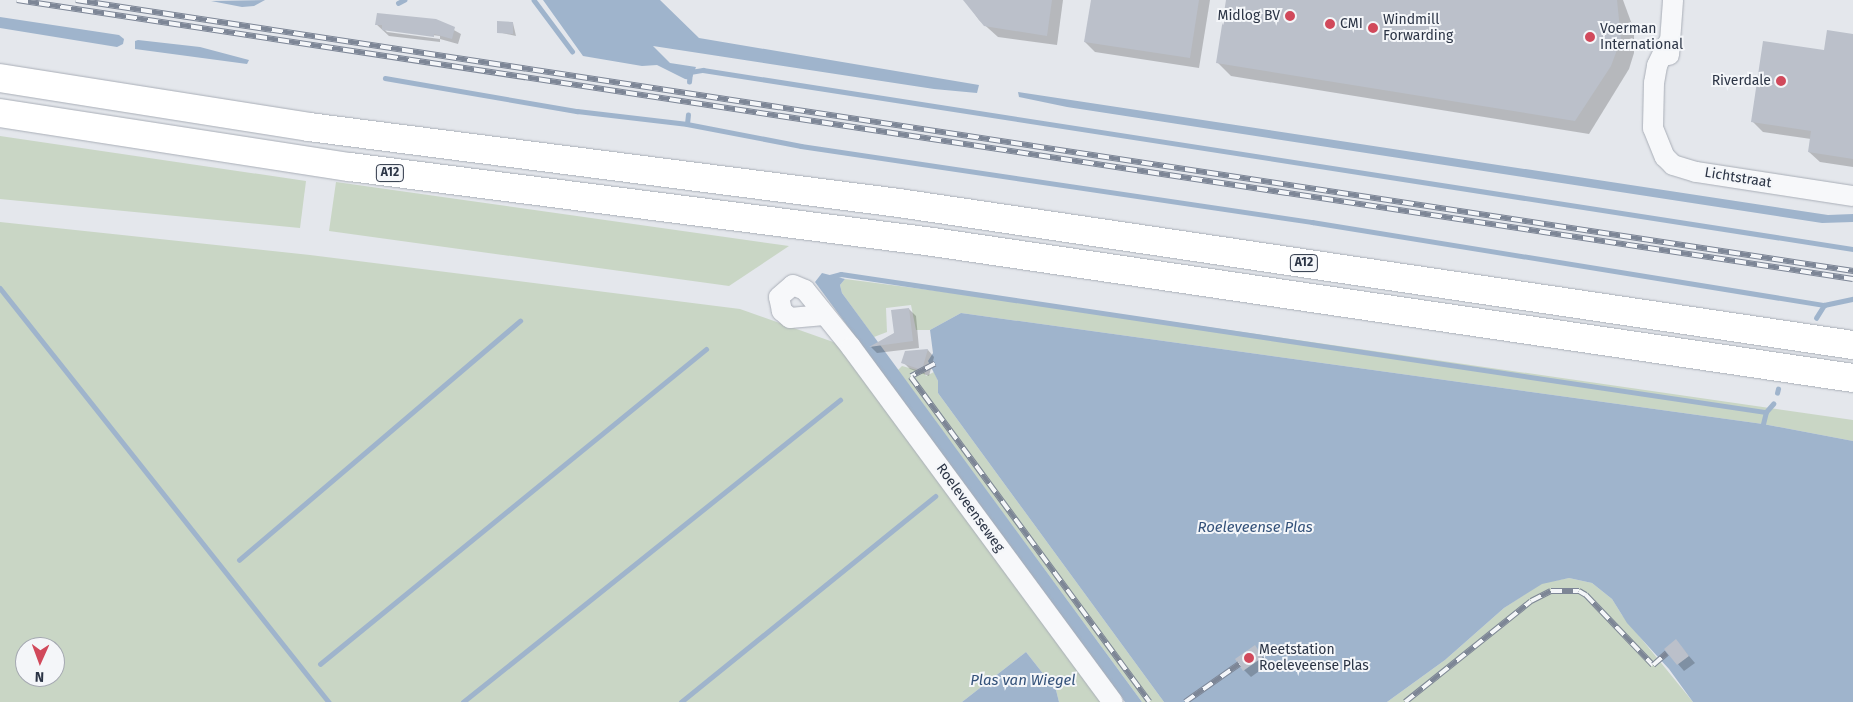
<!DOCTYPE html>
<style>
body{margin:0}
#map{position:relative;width:1853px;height:702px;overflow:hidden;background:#e4e7ec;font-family:"Fira Sans",sans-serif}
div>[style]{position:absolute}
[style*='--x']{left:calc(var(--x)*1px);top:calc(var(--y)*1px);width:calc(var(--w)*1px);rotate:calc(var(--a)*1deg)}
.green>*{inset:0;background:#c9d6c5}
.water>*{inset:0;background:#9fb4cc}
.shadow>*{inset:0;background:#0003}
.stream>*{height:4.5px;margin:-2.25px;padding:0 2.25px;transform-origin:2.25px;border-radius:2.25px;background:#9fb4cc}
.building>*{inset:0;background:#bbc0ca}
.roads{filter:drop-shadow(0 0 1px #a9aeb7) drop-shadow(0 0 1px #a9aeb7)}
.minor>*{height:20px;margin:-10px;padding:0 10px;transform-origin:10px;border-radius:10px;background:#f7f8fa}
.highway>*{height:28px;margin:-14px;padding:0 14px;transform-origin:14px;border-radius:14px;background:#fff}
.rail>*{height:5.5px;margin-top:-2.75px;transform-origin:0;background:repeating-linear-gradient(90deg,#f4f6f9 0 11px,#7d8696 0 22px);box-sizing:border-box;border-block:1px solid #7d8696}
.dots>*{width:14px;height:14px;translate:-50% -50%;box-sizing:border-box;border:2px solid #f4f6f9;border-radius:50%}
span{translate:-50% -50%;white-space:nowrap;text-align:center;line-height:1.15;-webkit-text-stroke:4px #f4f6f9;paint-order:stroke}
.shield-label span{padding:1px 4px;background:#f4f6f9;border:1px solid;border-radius:4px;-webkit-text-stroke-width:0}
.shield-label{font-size:12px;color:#2b3445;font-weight:700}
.poi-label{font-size:14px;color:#2b3445}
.right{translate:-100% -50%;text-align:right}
.left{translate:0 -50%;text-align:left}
.street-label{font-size:14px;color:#2b3445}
.water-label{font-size:15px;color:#34527a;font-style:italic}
.north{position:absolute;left:15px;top:637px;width:50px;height:50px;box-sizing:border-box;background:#f4f6f9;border:1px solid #a4a8b1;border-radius:50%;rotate:182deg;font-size:14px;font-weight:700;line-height:20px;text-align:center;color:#2b3445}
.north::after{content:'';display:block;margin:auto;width:18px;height:22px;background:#d1495b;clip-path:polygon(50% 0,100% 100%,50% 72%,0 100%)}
</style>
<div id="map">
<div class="green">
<i style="clip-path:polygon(0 136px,306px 181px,300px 228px,0 199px)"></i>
<i style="clip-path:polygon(336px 182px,789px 246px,729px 286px,329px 231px)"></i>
<i style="clip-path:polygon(evenodd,0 222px,310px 255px,740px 309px,836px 343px,1103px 702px,1059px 702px,1056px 690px,1026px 652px,962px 702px,0 702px,0 222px,25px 647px,55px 647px,55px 677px,25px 677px,25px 647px)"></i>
<i style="clip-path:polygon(845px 279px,1159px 320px,1853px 420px,1853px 441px,1763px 424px,961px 313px,930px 330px,916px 330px,911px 305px,886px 308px,887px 332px,874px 337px,842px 293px,840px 285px)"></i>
<i style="clip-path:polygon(902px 366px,924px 372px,926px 376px,934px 372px,938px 381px,938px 393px,1164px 702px,1142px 702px,898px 370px)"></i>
<i style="clip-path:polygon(1569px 578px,1592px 583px,1612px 599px,1622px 615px,1693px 702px,1387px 702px,1445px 660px,1504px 608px,1542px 583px)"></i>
</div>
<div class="water">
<i style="clip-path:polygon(265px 0,254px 6px,242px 7px,211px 1px)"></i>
<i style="clip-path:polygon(543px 0,660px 0,699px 38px,979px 85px,977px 93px,934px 89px,653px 46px,670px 63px,696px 67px,691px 80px,685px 79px,657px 65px,642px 66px,583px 56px)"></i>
<i style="clip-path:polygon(0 17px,119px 35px,124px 39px,123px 44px,117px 47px,0 28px)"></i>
<i style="clip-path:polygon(138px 40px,200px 47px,249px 60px,247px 64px,135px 49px,135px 41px)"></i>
<i style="clip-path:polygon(1018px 92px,1828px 215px,1853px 214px,1853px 222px,1822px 223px,1067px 107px,1019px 97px)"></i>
<i style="clip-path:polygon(822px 273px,845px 279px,840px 285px,842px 293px,1142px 702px,1125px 702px,815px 282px)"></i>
<i style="clip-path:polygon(961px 313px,1763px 424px,1853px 441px,1853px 702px,1693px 702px,1669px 669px,1627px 623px,1612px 599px,1592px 583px,1569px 578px,1542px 584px,1504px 608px,1445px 660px,1387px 702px,1164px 702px,938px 393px,938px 381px,928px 361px,933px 353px,930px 330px)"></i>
<i style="clip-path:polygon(1026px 652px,1056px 690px,1059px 702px,962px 702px)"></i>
</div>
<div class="shadow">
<i style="clip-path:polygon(965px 0,1063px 0,1057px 45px,998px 37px,979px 20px)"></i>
<i style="clip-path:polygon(1092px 0,1210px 0,1199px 68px,1095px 52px,1085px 42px)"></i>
<i style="clip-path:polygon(1227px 0,1623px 0,1634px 30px,1634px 53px,1629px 69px,1589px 134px,1231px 76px,1217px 62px)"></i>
<i style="clip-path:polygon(evenodd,436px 20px,461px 34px,458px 44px,440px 39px,440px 42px,389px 36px,376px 24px,436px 20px,384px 29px,440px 36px,440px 39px,387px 32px,384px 29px)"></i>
<i style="clip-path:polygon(513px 23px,516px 36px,498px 32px)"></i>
<i style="clip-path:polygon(1853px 35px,1853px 167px,1820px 162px,1809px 152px,1811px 139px,1763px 132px,1752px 121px,1825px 52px)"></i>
<i style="clip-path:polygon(909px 309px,916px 316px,919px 348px,877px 353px,871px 347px,895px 333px)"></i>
<i style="clip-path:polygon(928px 350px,934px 357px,929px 376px,910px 369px,903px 362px,906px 353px)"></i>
<i style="clip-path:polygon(1676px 641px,1695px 663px,1684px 671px,1678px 664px)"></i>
<i style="clip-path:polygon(1255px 647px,1269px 664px,1251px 677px,1244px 670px)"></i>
</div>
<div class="stream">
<i style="--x:534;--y:0;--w:64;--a:53.3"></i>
<i style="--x:398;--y:3;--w:7;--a:-27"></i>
<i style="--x:385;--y:78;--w:195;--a:9.8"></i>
<i style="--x:577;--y:111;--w:111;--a:6.7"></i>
<i style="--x:687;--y:124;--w:116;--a:10.9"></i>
<i style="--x:801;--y:146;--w:517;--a:8.46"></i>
<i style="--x:1312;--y:222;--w:519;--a:9.21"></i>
<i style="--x:689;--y:82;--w:10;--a:-84"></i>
<i style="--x:690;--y:72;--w:13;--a:-9"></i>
<i style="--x:703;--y:70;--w:1164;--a:8.85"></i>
<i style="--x:687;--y:124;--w:9;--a:-84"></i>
<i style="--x:830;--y:277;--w:11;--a:-15"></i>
<i style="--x:841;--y:274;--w:935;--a:8.49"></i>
<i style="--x:0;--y:288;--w:529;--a:51.53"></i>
<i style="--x:1816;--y:318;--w:15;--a:-58"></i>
<i style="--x:1824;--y:305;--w:30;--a:-12"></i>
<i style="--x:1777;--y:393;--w:4;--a:-76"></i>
<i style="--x:1763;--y:424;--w:12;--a:-76"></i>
<i style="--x:1766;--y:412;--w:11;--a:-49"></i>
<i style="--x:239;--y:560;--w:369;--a:-40.4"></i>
<i style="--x:320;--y:664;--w:498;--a:-39.2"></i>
<i style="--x:463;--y:702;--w:483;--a:-38.7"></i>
<i style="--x:681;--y:702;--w:327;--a:-39"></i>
</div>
<div class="building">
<i style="clip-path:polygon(963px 0,1052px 0,1047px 36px,984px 26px)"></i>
<i style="clip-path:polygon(1091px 0,1199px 0,1190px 58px,1084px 42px)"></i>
<i style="clip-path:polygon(1226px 0,1617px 0,1621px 39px,1611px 66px,1575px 121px,1216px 63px)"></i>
<i style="clip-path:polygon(377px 13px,436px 19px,455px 27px,452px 39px,434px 34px,434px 37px,382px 30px,382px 25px,375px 25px)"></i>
<i style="clip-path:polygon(497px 21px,513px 22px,513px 34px,497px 33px)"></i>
<i style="clip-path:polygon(1827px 30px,1853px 34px,1853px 159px,1808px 152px,1811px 131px,1751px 122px,1763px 41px,1824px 50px)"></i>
<i style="clip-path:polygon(909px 308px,913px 341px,869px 347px,894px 333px,891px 310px)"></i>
<i style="clip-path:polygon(928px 349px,922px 370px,901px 363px,905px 351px)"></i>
<i style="clip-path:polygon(1676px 639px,1689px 656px,1677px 665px,1664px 649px)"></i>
<i style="clip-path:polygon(1255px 645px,1263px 657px,1243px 671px,1235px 659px)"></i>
</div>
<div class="roads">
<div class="minor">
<i style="--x:1668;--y:43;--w:25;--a:116"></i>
<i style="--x:1657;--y:66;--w:17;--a:100"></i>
<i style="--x:1654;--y:83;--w:45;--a:91.3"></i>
<i style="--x:1653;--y:128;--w:31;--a:68"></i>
<i style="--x:1665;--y:157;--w:11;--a:45"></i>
<i style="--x:1673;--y:165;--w:24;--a:17"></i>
<i style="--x:1696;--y:172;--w:159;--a:8.7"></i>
<i style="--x:1669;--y:55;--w:55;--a:-85.8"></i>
<i style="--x:824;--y:315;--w:34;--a:175"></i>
<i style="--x:790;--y:318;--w:11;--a:-139"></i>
<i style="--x:782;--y:311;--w:14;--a:-102"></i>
<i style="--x:779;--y:297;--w:18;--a:-41"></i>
<i style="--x:793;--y:285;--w:13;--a:23"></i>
<i style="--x:805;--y:290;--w:73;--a:51.1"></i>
<i style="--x:851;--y:347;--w:441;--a:53.6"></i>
</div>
<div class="highway">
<i style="--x:0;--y:78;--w:313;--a:9"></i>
<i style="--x:309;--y:127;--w:595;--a:7.34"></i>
<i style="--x:899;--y:203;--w:965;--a:8.47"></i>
<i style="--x:0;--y:113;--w:354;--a:8.8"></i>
<i style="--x:350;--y:167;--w:588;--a:7.33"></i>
<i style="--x:933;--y:242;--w:930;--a:8.41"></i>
</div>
</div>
<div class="rail">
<i style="--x:17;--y:0;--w:1857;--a:8.64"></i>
<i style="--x:76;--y:0;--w:1798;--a:8.67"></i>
<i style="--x:935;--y:364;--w:27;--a:152"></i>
<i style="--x:911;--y:377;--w:403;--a:53.7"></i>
<i style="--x:1185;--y:702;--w:66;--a:-35.1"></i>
<i style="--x:1405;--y:702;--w:161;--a:-38.7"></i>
<i style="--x:1531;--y:601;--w:22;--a:-27"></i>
<i style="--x:1551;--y:591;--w:28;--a:0"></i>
<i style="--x:1579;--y:591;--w:8;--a:30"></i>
<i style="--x:1586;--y:595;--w:97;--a:46.3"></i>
<i style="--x:1653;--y:665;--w:18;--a:-41"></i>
</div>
<div class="dots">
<i style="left:1290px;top:16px;background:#d1495b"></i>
<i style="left:1330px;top:24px;background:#d1495b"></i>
<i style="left:1373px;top:28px;background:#d1495b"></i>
<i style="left:1590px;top:37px;background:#d1495b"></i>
<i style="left:1781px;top:81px;background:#d1495b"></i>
<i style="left:1249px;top:658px;background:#d1495b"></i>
</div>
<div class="shield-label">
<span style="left:390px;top:173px">A12</span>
<span style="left:1304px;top:263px">A12</span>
</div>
<div class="poi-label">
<span class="right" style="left:1280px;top:16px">Midlog BV</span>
<span class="left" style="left:1383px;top:28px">Windmill<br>Forwarding</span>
<span class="left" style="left:1340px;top:24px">CMI</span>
<span class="left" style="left:1600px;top:37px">Voerman<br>International</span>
<span class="right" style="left:1771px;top:81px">Riverdale</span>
<span class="left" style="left:1259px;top:658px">Meetstation<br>Roeleveense Plas</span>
</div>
<div class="street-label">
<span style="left:1738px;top:178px;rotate:9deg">Lichtstraat</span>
<span style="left:970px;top:508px;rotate:54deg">Roeleveenseweg</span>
</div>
<div class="water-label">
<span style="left:1255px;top:528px">Roeleveense Plas</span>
<span style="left:1023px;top:681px">Plas van Wiegel</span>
</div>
<div class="north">N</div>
</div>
